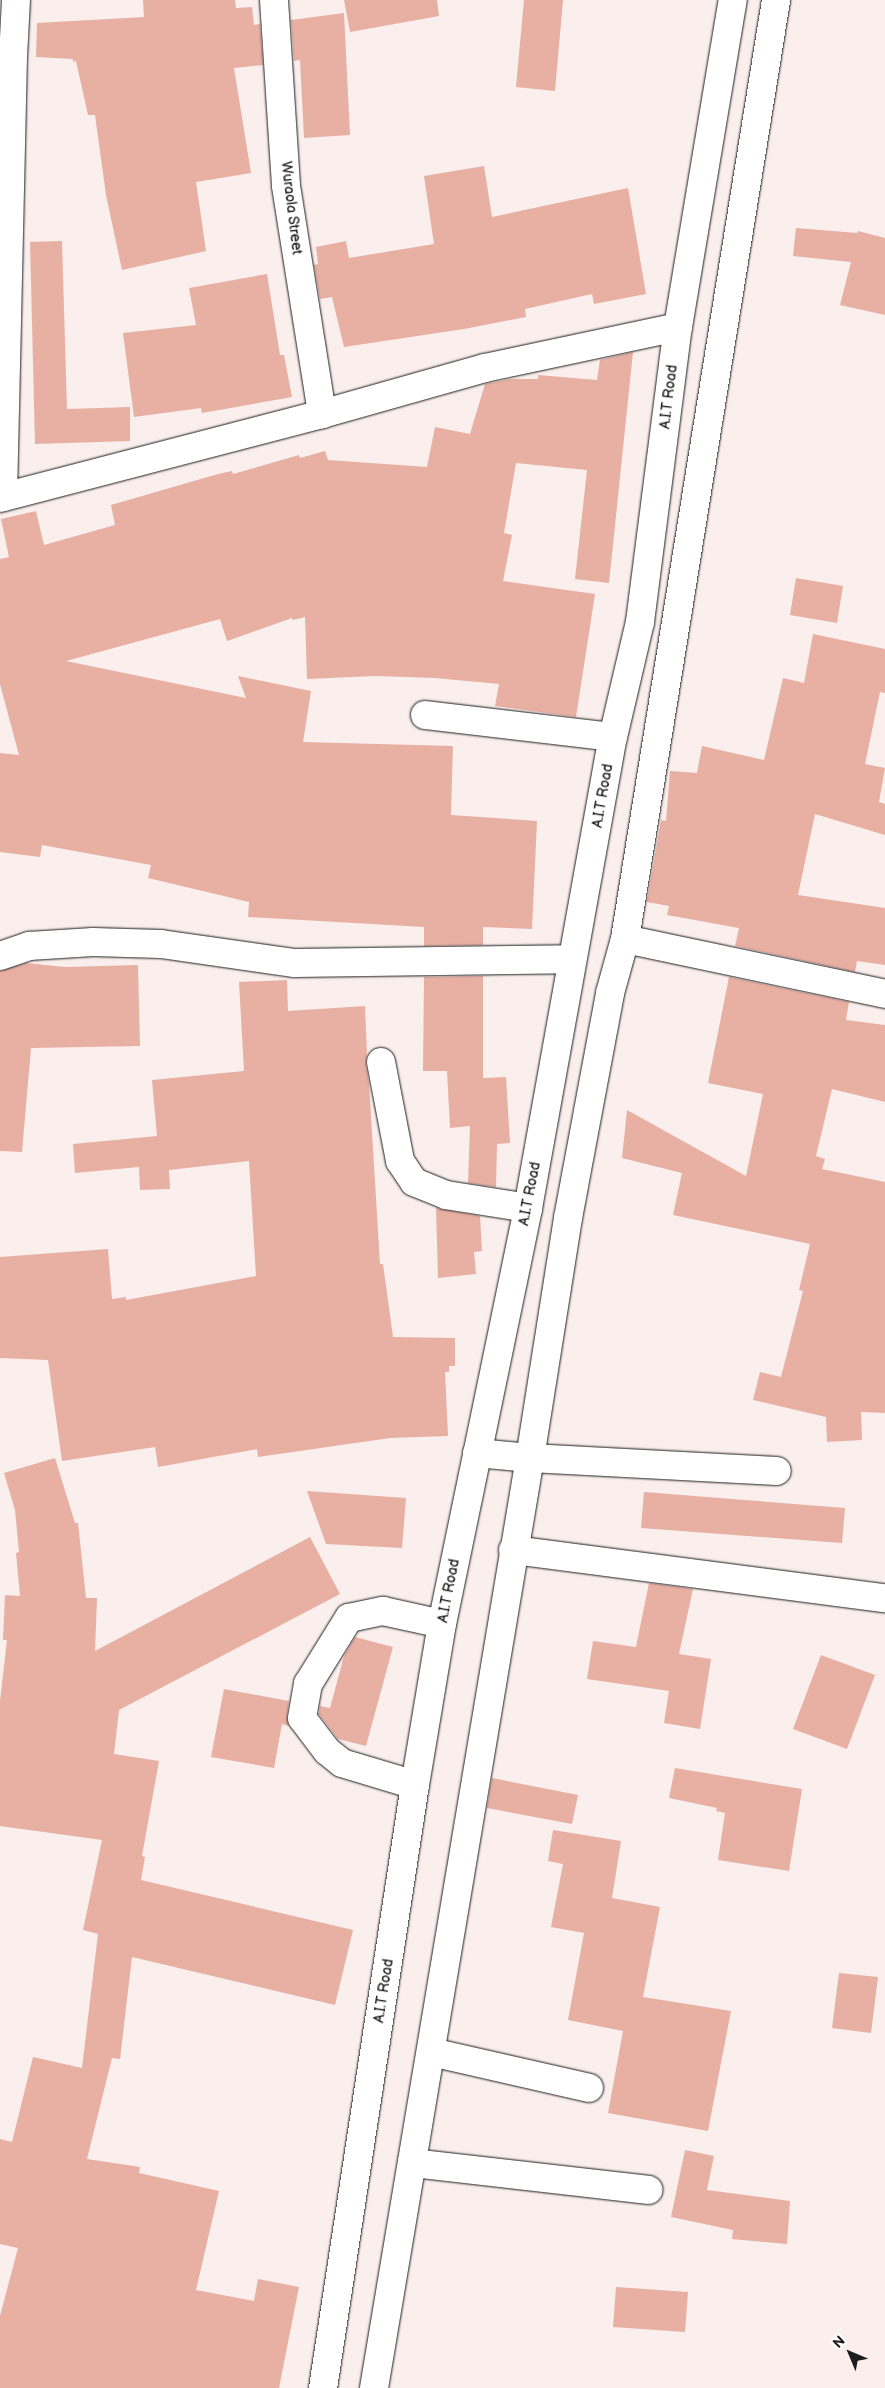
<!DOCTYPE html>
<style>
body{margin:0}
#map{position:relative;width:885px;height:2388px;overflow:hidden;background:#faefed;font-family:"Balsamiq Sans",sans-serif}
div>[style]{position:absolute}
[style*='--x']{left:calc(var(--x)*1px);top:calc(var(--y)*1px);width:calc(var(--w)*1px);rotate:calc(var(--a)*1deg)}
.building>*{inset:0;background:#e8afa3}
.roads{filter:drop-shadow(0 0 1px #1c1c1c) drop-shadow(0 0 1px #1c1c1c)}
.minor>*{height:28px;margin:-14px;padding:0 14px;transform-origin:14px;border-radius:14px;background:#fff}
span{translate:-50% -50%;white-space:nowrap;text-align:center;line-height:1.15;-webkit-text-stroke:4px #fff;paint-order:stroke}
.street-label{font-size:14px;color:#1c1c1c}
.north{position:absolute;left:825px;top:2328px;width:50px;height:50px;-webkit-text-stroke:4px #fff;paint-order:stroke;rotate:315deg;font-size:14px;font-weight:700;line-height:20px;text-align:center;color:#1c1c1c}
.north::after{content:'';display:block;margin:auto;width:18px;height:22px;background:#1c1c1c;clip-path:polygon(50% 0,100% 100%,50% 72%,0 100%)}
</style>
<div id="map">
<div class="building">
<i style="clip-path:polygon(143px 0,235px 0,236px 8px,252px 7px,254px 25px,260px 24px,263px 65px,234px 68px,251px 173px,196px 182px,206px 251px,122px 270px,106px 195px,95px 115px,88px 115px,76px 61px,73px 62px,73px 59px,36px 57px,37px 23px,144px 17px)"></i>
<i style="clip-path:polygon(344px 0,437px 0,439px 16px,350px 32px)"></i>
<i style="clip-path:polygon(524px 0,563px 0,555px 91px,516px 87px)"></i>
<i style="clip-path:polygon(344px 13px,350px 135px,304px 138px,300px 60px,294px 61px,291px 20px)"></i>
<i style="clip-path:polygon(484px 166px,492px 217px,628px 188px,646px 294px,594px 304px,592px 294px,525px 309px,526px 317px,464px 329px,344px 347px,332px 297px,320px 299px,314px 265px,318px 264px,316px 247px,346px 241px,349px 258px,434px 244px,424px 176px)"></i>
<i style="clip-path:polygon(796px 228px,857px 233px,858px 231px,885px 238px,885px 315px,840px 305px,851px 262px,793px 256px)"></i>
<i style="clip-path:polygon(62px 241px,67px 409px,130px 407px,130px 441px,35px 444px,30px 242px)"></i>
<i style="clip-path:polygon(267px 274px,280px 355px,284px 355px,292px 397px,202px 413px,201px 408px,134px 417px,123px 333px,196px 325px,189px 288px)"></i>
<i style="clip-path:polygon(633px 352px,609px 583px,575px 579px,587px 470px,516px 463px,504px 533px,512px 535px,503px 581px,595px 594px,576px 717px,495px 706px,499px 684px,435px 678px,376px 676px,307px 679px,305px 617px,293px 620px,292px 618px,227px 641px,220px 619px,66px 661px,246px 698px,238px 676px,311px 691px,303px 742px,453px 746px,451px 815px,537px 821px,532px 929px,483px 927px,483px 945px,424px 946px,424px 927px,248px 917px,249px 902px,148px 878px,151px 865px,42px 845px,40px 857px,0 852px,0 753px,19px 755px,0 684px,0 559px,9px 557px,1px 519px,36px 511px,44px 545px,115px 525px,111px 505px,218px 474px,232px 471px,233px 474px,299px 455px,300px 458px,325px 451px,328px 460px,427px 467px,435px 427px,470px 434px,485px 384px,510px 379px,538px 379px,538px 375px,597px 380px,600px 360px)"></i>
<i style="clip-path:polygon(796px 578px,843px 586px,837px 623px,790px 615px)"></i>
<i style="clip-path:polygon(813px 634px,885px 649px,885px 693px,880px 692px,865px 764px,885px 768px,879px 802px,885px 804px,885px 835px,815px 814px,798px 895px,885px 908px,885px 965px,857px 961px,855px 972px,735px 946px,739px 928px,667px 915px,669px 906px,647px 902px,661px 820px,666px 821px,670px 771px,697px 773px,702px 746px,764px 760px,783px 678px,804px 683px)"></i>
<i style="clip-path:polygon(26px 963px,65px 967px,138px 965px,140px 1046px,31px 1048px,22px 1152px,0 1151px,0 971px)"></i>
<i style="clip-path:polygon(483px 976px,483px 1078px,506px 1077px,510px 1143px,497px 1144px,496px 1187px,468px 1183px,470px 1126px,450px 1128px,447px 1071px,423px 1071px,424px 977px)"></i>
<i style="clip-path:polygon(729px 977px,849px 1002px,846px 1020px,885px 1025px,885px 1102px,832px 1089px,816px 1156px,825px 1159px,822px 1169px,885px 1182px,885px 1413px,861px 1412px,862px 1440px,827px 1442px,826px 1417px,753px 1400px,760px 1372px,781px 1377px,803px 1291px,799px 1290px,810px 1244px,673px 1215px,682px 1173px,622px 1158px,627px 1110px,746px 1176px,763px 1094px,708px 1083px)"></i>
<i style="clip-path:polygon(287px 980px,288px 1011px,365px 1006px,367px 1055px,366px 1065px,369px 1083px,380px 1264px,383px 1264px,393px 1337px,455px 1338px,455px 1366px,449px 1366px,449px 1372px,445px 1372px,448px 1436px,390px 1438px,258px 1457px,257px 1449px,158px 1467px,155px 1447px,62px 1461px,48px 1360px,0 1358px,0 1257px,108px 1249px,112px 1299px,126px 1297px,126px 1300px,256px 1276px,249px 1161px,169px 1170px,170px 1189px,140px 1190px,139px 1167px,75px 1173px,73px 1144px,157px 1136px,152px 1080px,244px 1071px,239px 982px)"></i>
<i style="clip-path:polygon(436px 1208px,480px 1216px,482px 1251px,474px 1252px,476px 1274px,438px 1278px)"></i>
<i style="clip-path:polygon(55px 1458px,75px 1523px,78px 1523px,86px 1598px,97px 1598px,95px 1651px,310px 1537px,340px 1594px,119px 1710px,114px 1754px,159px 1761px,142px 1856px,145px 1857px,141px 1880px,353px 1930px,335px 2005px,132px 1957px,120px 2059px,112px 2058px,87px 2159px,140px 2167px,139px 2173px,219px 2191px,196px 2290px,254px 2301px,258px 2279px,299px 2287px,279px 2388px,0 2388px,0 2316px,18px 2248px,0 2244px,0 2139px,12px 2142px,33px 2057px,82px 2068px,98px 1934px,83px 1930px,102px 1840px,0 1826px,0 1701px,7px 1640px,3px 1640px,5px 1595px,20px 1596px,16px 1553px,19px 1552px,15px 1510px,4px 1473px)"></i>
<i style="clip-path:polygon(307px 1491px,406px 1498px,402px 1548px,326px 1544px)"></i>
<i style="clip-path:polygon(644px 1492px,845px 1508px,842px 1543px,641px 1528px)"></i>
<i style="clip-path:polygon(649px 1583px,693px 1589px,679px 1654px,711px 1659px,700px 1729px,664px 1723px,669px 1691px,587px 1679px,593px 1641px,636px 1647px)"></i>
<i style="clip-path:polygon(355px 1637px,393px 1647px,366px 1746px,338px 1739px,319px 1714px,320px 1706px,330px 1708px,344px 1656px)"></i>
<i style="clip-path:polygon(821px 1655px,875px 1675px,847px 1749px,793px 1729px)"></i>
<i style="clip-path:polygon(224px 1689px,289px 1701px,287px 1716px,289px 1726px,282px 1724px,274px 1768px,211px 1757px)"></i>
<i style="clip-path:polygon(675px 1768px,802px 1789px,789px 1871px,718px 1860px,725px 1813px,716px 1811px,717px 1808px,669px 1798px)"></i>
<i style="clip-path:polygon(492px 1778px,578px 1795px,572px 1824px,487px 1808px)"></i>
<i style="clip-path:polygon(553px 1830px,621px 1841px,612px 1898px,660px 1907px,643px 1997px,731px 2011px,708px 2131px,608px 2113px,623px 2031px,568px 2020px,584px 1933px,551px 1927px,563px 1864px,548px 1861px)"></i>
<i style="clip-path:polygon(839px 1973px,878px 1977px,871px 2033px,832px 2028px)"></i>
<i style="clip-path:polygon(685px 2150px,714px 2156px,707px 2190px,790px 2201px,787px 2244px,732px 2239px,733px 2230px,671px 2217px)"></i>
<i style="clip-path:polygon(616px 2287px,688px 2292px,685px 2332px,613px 2327px)"></i>
</div>
<div class="roads">
<div class="minor">
<i style="--x:274;--y:0;--w:186;--a:86.3"></i>
<i style="--x:286;--y:186;--w:231;--a:81"></i>
<i style="--x:3;--y:497;--w:440;--a:-88.7"></i>
<i style="--x:13;--y:57;--w:57;--a:-87"></i>
<i style="--x:0;--y:498;--w:333;--a:-14.6"></i>
<i style="--x:322;--y:414;--w:169;--a:-15.8"></i>
<i style="--x:485;--y:368;--w:197;--a:-12"></i>
<i style="--x:425;--y:715;--w:189;--a:6.7"></i>
<i style="--x:625;--y:939;--w:266;--a:11.9"></i>
<i style="--x:0;--y:956;--w:31;--a:-19"></i>
<i style="--x:29;--y:946;--w:64;--a:-3.6"></i>
<i style="--x:93;--y:942;--w:68;--a:1.7"></i>
<i style="--x:161;--y:944;--w:135;--a:8.1"></i>
<i style="--x:295;--y:963;--w:277;--a:-0.8"></i>
<i style="--x:381;--y:1062;--w:101;--a:79.1"></i>
<i style="--x:400;--y:1161;--w:25;--a:56"></i>
<i style="--x:414;--y:1182;--w:35;--a:22"></i>
<i style="--x:446;--y:1195;--w:83;--a:9"></i>
<i style="--x:477;--y:1453;--w:53;--a:5.4"></i>
<i style="--x:530;--y:1458;--w:247;--a:3"></i>
<i style="--x:513;--y:1550;--w:375;--a:7.4"></i>
<i style="--x:415;--y:1785;--w:76;--a:-163.2"></i>
<i style="--x:342;--y:1763;--w:19;--a:-141"></i>
<i style="--x:327;--y:1751;--w:41;--a:-127.1"></i>
<i style="--x:302;--y:1718;--w:35;--a:-80"></i>
<i style="--x:308;--y:1684;--w:78;--a:-58.2"></i>
<i style="--x:349;--y:1618;--w:35;--a:-12"></i>
<i style="--x:383;--y:1611;--w:60;--a:12.4"></i>
<i style="--x:431;--y:2052;--w:162;--a:12.8"></i>
<i style="--x:412;--y:2163;--w:238;--a:6.5"></i>
<i style="--x:323;--y:2388;--w:610;--a:-81.33"></i>
<i style="--x:415;--y:1785;--w:163;--a:-80.5"></i>
<i style="--x:442;--y:1624;--w:425;--a:-78.3"></i>
<i style="--x:528;--y:1208;--w:479;--a:-79.8"></i>
<i style="--x:613;--y:737;--w:118;--a:-76.8"></i>
<i style="--x:640;--y:622;--w:297;--a:-82.7"></i>
<i style="--x:678;--y:327;--w:332;--a:-80.5"></i>
<i style="--x:374;--y:2388;--w:943;--a:-80.48"></i>
<i style="--x:530;--y:1458;--w:243;--a:-81"></i>
<i style="--x:568;--y:1218;--w:229;--a:-79.4"></i>
<i style="--x:610;--y:993;--w:56;--a:-74.5"></i>
<i style="--x:625;--y:939;--w:951;--a:-80.86"></i>
</div>
</div>
<div class="street-label">
<span style="left:291px;top:208px;rotate:83deg">Wuraola Street</span>
<span style="left:669px;top:397px;rotate:-83deg">A.I.T Road</span>
<span style="left:603px;top:796px;rotate:-80deg">A.I.T Road</span>
<span style="left:530px;top:1194px;rotate:-79deg">A.I.T Road</span>
<span style="left:449px;top:1591px;rotate:-79deg">A.I.T Road</span>
<span style="left:384px;top:1991px;rotate:-81deg">A.I.T Road</span>
</div>
<div class="north">N</div>
</div>
